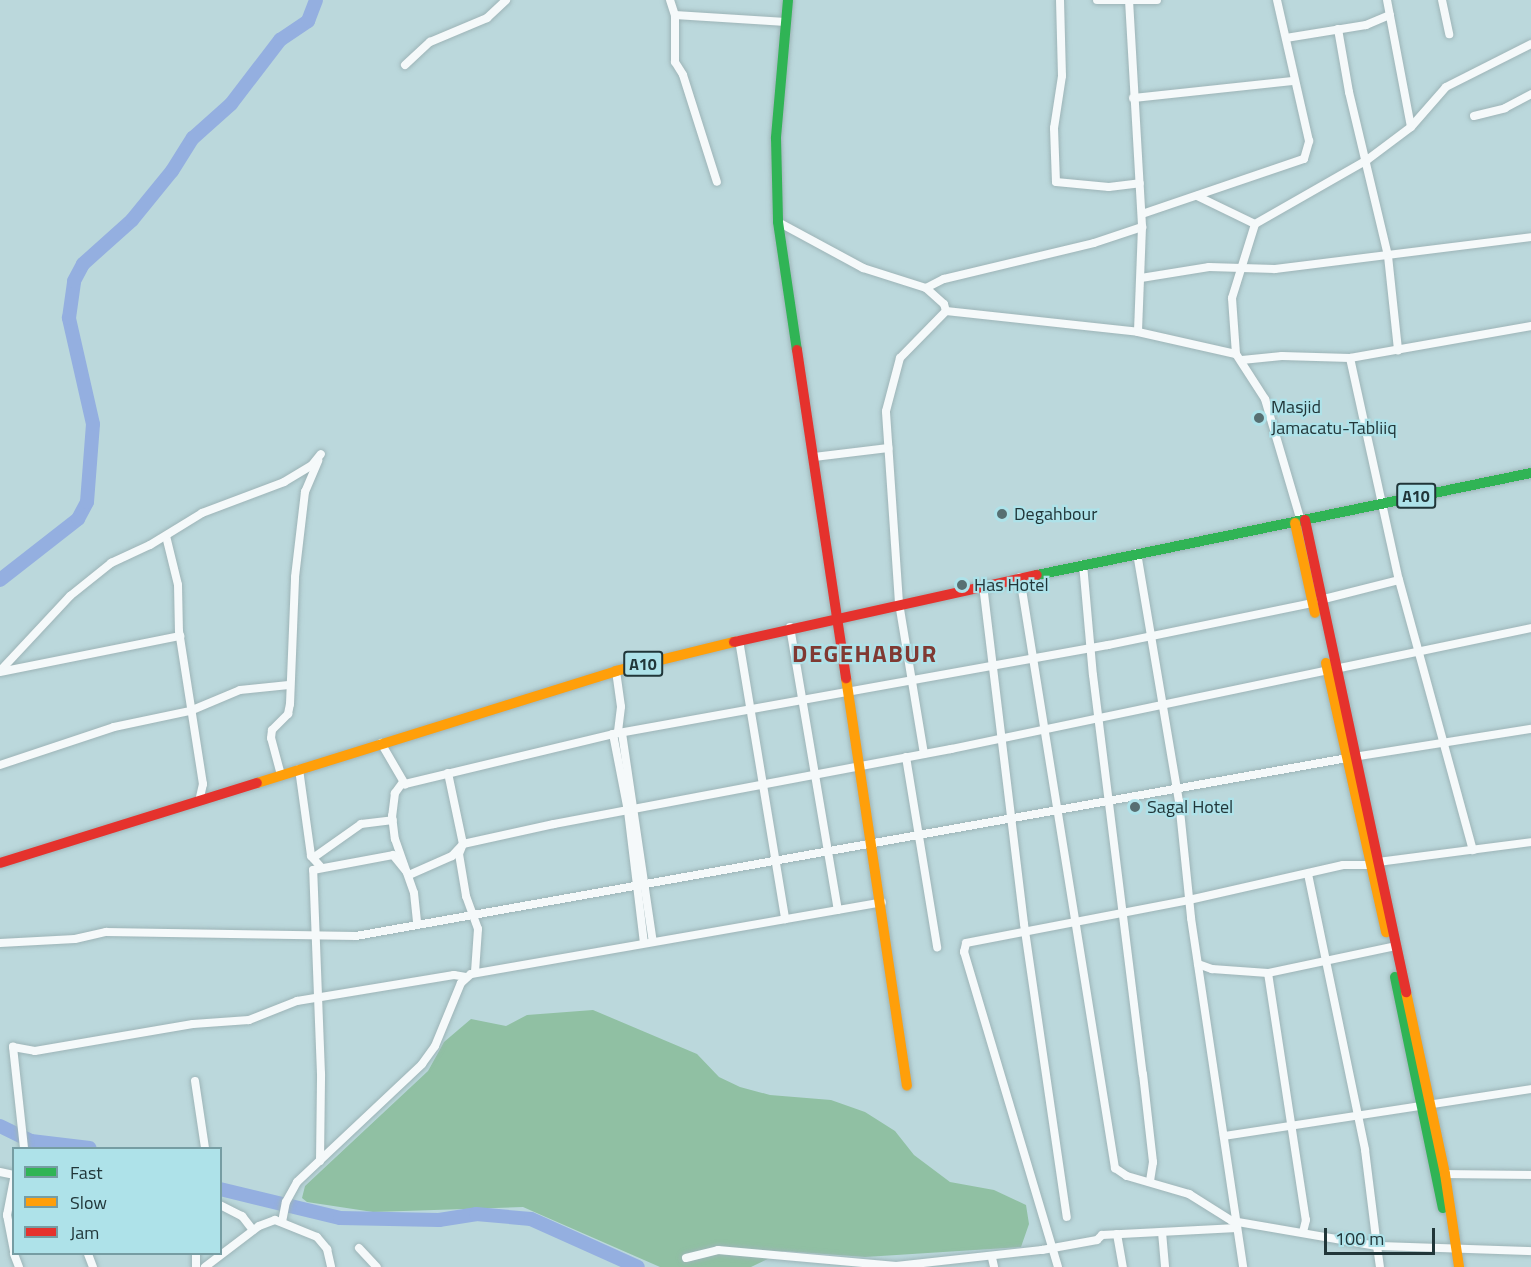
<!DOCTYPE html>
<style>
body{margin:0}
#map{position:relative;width:1531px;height:1267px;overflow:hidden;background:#bbd8dc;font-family:"Titillium Web",sans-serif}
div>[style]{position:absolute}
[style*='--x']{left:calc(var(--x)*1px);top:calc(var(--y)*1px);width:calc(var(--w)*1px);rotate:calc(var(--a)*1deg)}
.forest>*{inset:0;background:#90c0a3}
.river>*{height:14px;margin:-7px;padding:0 7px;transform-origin:7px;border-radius:7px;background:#94afe0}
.roads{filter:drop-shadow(0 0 2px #9db4b7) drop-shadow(0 0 2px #9db4b7)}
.street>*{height:8px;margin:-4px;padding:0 4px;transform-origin:4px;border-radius:4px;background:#f5f9fa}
.fast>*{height:10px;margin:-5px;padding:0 5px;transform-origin:5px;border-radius:5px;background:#30b455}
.slow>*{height:10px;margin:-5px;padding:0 5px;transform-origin:5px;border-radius:5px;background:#ff9f0a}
.jam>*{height:10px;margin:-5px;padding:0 5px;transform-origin:5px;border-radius:5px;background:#e5322d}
.dots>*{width:16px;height:16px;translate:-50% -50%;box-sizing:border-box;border:3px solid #aee2e9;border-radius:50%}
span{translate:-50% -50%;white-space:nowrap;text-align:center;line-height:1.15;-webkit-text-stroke:4.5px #aee2e9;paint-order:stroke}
.shield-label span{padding:2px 4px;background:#aee2e9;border:2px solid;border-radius:4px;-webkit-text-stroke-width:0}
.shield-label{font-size:16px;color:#213639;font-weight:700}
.poi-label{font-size:18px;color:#213639}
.left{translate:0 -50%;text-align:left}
.district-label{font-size:24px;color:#803932;font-weight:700;letter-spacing:1.5px}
.legend{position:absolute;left:12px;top:1147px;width:210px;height:108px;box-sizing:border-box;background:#aee2e9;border:2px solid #769da3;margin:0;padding:8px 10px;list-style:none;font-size:18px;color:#213639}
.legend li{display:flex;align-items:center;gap:12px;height:30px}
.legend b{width:30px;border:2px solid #769da3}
.scale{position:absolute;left:1324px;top:1228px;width:111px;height:27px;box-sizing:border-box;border:3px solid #213639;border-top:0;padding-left:8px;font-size:18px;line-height:21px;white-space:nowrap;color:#213639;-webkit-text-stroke:4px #aee2e9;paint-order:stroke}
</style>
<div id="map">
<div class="forest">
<i style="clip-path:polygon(593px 1010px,697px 1054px,719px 1077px,740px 1087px,770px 1095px,831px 1100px,865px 1112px,895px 1131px,914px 1155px,950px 1182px,994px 1190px,1026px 1205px,1029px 1224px,1021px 1247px,865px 1257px,784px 1251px,751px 1267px,660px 1267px,523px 1207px,373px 1212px,307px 1202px,302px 1198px,305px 1186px,428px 1071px,444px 1042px,471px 1019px,506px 1026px,527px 1015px)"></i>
</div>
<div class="river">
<i style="--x:0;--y:580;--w:99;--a:-38"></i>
<i style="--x:78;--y:519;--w:19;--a:-62"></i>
<i style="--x:87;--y:502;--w:78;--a:-85.6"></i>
<i style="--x:93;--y:424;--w:109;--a:-102.8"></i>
<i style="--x:69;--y:318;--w:37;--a:-82"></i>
<i style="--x:74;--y:281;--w:19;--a:-62"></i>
<i style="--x:83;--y:264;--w:66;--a:-41.9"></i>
<i style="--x:132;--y:220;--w:63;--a:-50.8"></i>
<i style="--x:172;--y:171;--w:39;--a:-58"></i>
<i style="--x:193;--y:138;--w:51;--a:-41.8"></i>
<i style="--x:231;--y:104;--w:81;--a:-52.6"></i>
<i style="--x:280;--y:40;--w:34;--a:-34"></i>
<i style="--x:308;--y:21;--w:22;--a:-69"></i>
<i style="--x:0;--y:1126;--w:34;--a:26"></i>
<i style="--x:31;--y:1141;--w:59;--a:6.8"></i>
<i style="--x:220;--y:1189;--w:123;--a:13.6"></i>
<i style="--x:340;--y:1218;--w:99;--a:1.2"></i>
<i style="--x:439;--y:1220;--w:37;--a:-9"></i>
<i style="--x:476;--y:1214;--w:55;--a:5.2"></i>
<i style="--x:531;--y:1219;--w:117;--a:24.2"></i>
</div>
<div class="roads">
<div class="street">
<i style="--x:670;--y:0;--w:16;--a:72"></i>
<i style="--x:675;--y:15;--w:47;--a:90"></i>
<i style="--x:675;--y:62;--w:15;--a:58"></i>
<i style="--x:683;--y:75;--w:112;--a:72.4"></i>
<i style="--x:1060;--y:0;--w:76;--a:88.5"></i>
<i style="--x:1062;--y:76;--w:53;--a:98.7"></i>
<i style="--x:1054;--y:128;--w:54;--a:87.9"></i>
<i style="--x:1056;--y:182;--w:53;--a:5.4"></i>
<i style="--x:1109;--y:187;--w:31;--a:-7"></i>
<i style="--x:1097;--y:0;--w:60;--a:0"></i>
<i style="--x:1129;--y:0;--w:227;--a:86.7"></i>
<i style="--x:1142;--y:227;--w:105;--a:92.2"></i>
<i style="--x:1387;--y:0;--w:129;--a:79.3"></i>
<i style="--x:1442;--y:0;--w:35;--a:78"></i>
<i style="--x:675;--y:15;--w:111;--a:3.6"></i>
<i style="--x:1338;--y:29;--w:64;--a:80.1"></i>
<i style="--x:1349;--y:92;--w:169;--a:76.6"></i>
<i style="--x:1388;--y:256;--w:95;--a:83.9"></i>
<i style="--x:1286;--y:38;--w:81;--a:-9.2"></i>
<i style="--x:1366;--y:25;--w:26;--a:-23"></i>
<i style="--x:405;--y:65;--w:34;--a:-43"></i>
<i style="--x:430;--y:42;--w:62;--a:-22.8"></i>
<i style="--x:487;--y:18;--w:26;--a:-43"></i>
<i style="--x:1133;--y:98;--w:161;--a:-6.1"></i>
<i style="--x:1474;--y:116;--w:32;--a:-14"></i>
<i style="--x:1505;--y:108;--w:30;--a:-28"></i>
<i style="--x:1197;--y:196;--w:64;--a:25.8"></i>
<i style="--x:1142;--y:214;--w:171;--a:-18.8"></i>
<i style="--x:1304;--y:159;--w:19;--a:-74"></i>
<i style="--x:1309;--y:141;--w:145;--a:-102.8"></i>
<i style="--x:778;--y:222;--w:97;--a:28.4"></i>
<i style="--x:863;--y:268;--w:66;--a:17.6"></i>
<i style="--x:926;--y:288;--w:24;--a:42"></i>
<i style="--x:944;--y:304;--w:7;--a:74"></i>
<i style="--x:1141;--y:278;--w:69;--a:-9.2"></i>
<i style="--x:1209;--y:267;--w:66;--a:1.7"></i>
<i style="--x:1275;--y:269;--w:258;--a:-7.1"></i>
<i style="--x:926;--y:288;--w:20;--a:-27"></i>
<i style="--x:944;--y:279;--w:154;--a:-13.5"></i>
<i style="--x:1094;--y:243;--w:51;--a:-18.4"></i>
<i style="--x:946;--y:311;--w:193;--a:6.2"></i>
<i style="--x:1138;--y:332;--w:100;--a:12.7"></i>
<i style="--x:1236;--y:354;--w:54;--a:57.2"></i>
<i style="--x:1265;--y:399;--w:127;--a:73.6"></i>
<i style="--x:1236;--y:354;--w:56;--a:-94.1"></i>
<i style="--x:1232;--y:298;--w:77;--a:-72.7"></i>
<i style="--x:1255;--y:224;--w:129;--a:-29.7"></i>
<i style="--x:1367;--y:160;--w:55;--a:-36.9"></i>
<i style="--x:1411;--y:127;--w:53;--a:-48.8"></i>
<i style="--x:1446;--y:87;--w:95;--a:-26.8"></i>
<i style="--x:1350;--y:358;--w:227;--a:77.6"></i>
<i style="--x:1399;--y:580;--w:280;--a:74.7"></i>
<i style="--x:1242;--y:360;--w:40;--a:-5.7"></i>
<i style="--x:1282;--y:356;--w:68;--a:1.7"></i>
<i style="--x:1350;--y:358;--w:184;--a:-10"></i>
<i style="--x:814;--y:457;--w:75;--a:-6.9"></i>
<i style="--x:166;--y:536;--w:50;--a:76.2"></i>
<i style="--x:178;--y:585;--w:46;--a:88.8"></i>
<i style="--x:179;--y:631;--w:155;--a:81.1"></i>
<i style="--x:203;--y:784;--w:17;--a:103"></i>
<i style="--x:1137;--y:553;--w:252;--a:80.4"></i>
<i style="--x:1179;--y:801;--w:118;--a:84.1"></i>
<i style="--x:1191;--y:918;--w:353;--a:81.5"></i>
<i style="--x:1083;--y:564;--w:111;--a:84.9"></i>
<i style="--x:1093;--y:675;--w:402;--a:82.9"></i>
<i style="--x:1143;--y:1074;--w:89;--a:83.5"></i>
<i style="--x:1153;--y:1162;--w:19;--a:99"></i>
<i style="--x:1020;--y:577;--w:599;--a:80.87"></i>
<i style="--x:1115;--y:1168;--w:14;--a:34"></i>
<i style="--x:1127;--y:1176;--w:65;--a:16.2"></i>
<i style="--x:1189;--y:1194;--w:51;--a:32.1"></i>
<i style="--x:1232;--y:1221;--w:147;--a:9.8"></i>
<i style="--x:1377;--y:1246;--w:21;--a:82"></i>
<i style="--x:983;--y:585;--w:341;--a:83.1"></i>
<i style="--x:1024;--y:924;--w:296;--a:81.7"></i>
<i style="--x:1320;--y:600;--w:81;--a:-14.2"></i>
<i style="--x:790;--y:627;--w:287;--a:80.4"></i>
<i style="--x:739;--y:640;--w:283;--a:80.6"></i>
<i style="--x:1335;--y:669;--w:200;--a:-11.8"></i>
<i style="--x:0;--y:671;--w:103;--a:-47"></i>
<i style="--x:70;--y:596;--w:53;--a:-38.8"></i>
<i style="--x:111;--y:563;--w:43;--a:-24.8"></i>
<i style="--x:150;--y:545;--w:61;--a:-31.6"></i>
<i style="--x:202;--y:513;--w:88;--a:-20.7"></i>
<i style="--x:284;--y:482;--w:33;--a:-31"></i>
<i style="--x:312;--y:465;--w:14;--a:-51"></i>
<i style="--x:616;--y:671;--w:36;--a:82"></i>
<i style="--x:621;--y:707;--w:26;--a:97"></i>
<i style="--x:0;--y:672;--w:184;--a:-11.3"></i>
<i style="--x:622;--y:733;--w:211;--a:81.6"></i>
<i style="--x:613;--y:734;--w:78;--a:79"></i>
<i style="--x:628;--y:811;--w:133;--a:83.1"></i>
<i style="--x:381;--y:743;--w:48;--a:59.7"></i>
<i style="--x:405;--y:784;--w:214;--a:-13.5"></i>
<i style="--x:613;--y:734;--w:503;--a:-10.19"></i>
<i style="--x:1108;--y:645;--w:209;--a:-11.6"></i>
<i style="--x:924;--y:754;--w:153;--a:-99.4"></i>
<i style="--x:899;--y:603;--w:192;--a:-93.9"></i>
<i style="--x:886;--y:411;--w:55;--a:-75.2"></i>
<i style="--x:900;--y:358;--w:66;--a:-45.6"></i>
<i style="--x:906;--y:757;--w:193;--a:80.7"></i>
<i style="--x:0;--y:765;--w:120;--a:-18.4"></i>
<i style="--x:114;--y:727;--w:78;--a:-11.9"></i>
<i style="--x:190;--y:711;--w:54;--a:-22.8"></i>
<i style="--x:240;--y:690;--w:49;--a:-5.8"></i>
<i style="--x:299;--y:769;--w:88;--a:82.1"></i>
<i style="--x:311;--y:856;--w:15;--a:48"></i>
<i style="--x:448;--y:773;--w:73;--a:78.1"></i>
<i style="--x:463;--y:844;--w:11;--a:112"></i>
<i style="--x:459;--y:854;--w:43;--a:80.5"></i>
<i style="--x:466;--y:896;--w:35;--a:70"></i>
<i style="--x:478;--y:929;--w:43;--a:94"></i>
<i style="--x:281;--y:775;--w:38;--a:-105"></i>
<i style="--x:271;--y:738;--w:8;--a:-83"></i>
<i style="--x:272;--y:730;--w:23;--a:-45"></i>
<i style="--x:288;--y:714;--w:10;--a:-79"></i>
<i style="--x:290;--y:704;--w:127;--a:-87.7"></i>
<i style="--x:295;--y:577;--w:86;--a:-83.3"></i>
<i style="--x:305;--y:492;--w:34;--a:-67"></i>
<i style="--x:403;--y:782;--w:14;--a:126"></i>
<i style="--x:395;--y:793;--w:23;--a:97"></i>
<i style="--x:392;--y:816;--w:23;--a:83"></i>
<i style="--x:395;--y:839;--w:57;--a:70.6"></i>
<i style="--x:414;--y:893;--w:31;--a:84"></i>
<i style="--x:313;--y:858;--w:59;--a:-35.3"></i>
<i style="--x:361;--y:824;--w:32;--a:-7"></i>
<i style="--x:1378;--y:862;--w:154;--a:-7.4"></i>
<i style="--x:1308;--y:874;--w:282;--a:78.3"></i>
<i style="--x:1365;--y:1150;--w:97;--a:82.9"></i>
<i style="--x:1377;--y:1246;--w:154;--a:1.9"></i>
<i style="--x:0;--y:943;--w:75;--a:-3.1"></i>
<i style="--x:75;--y:939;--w:32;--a:-13"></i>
<i style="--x:106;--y:932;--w:250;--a:0.9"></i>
<i style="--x:356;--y:936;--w:1007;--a:-10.18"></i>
<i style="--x:1347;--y:758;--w:186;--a:-9"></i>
<i style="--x:1198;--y:964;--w:15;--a:20"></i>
<i style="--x:1212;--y:969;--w:56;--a:4.1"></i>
<i style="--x:1268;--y:973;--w:131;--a:-11.9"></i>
<i style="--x:1268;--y:973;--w:250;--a:81.3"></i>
<i style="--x:1306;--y:1220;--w:12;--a:104"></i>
<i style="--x:195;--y:1081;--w:68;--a:81.5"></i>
<i style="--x:1224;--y:1136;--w:311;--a:-8.7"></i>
<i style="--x:24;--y:1148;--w:102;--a:-96.2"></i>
<i style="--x:13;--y:1047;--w:22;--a:10"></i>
<i style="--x:35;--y:1051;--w:160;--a:-9.7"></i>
<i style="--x:193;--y:1024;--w:56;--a:-4.1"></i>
<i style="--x:249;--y:1020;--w:52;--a:-21.6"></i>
<i style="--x:297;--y:1001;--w:159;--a:-9.4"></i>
<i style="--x:454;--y:975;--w:12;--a:9"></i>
<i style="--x:320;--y:1161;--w:87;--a:-89.3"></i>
<i style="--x:321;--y:1074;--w:204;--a:-92.2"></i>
<i style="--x:313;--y:870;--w:81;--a:-10.6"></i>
<i style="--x:393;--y:855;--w:26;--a:51"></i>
<i style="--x:409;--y:875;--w:47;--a:-23.8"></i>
<i style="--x:452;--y:856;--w:16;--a:-47"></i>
<i style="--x:463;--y:844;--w:93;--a:-12.4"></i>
<i style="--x:554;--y:824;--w:404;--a:-10.7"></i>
<i style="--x:951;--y:749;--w:385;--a:-11.8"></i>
<i style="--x:0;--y:1172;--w:14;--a:12"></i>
<i style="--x:1445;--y:1174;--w:86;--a:0.7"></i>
<i style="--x:14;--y:1179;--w:37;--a:101"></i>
<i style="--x:7;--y:1215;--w:37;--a:79"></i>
<i style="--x:220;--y:1205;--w:25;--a:27"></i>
<i style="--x:242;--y:1216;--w:18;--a:52"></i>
<i style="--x:282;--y:1222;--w:20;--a:-79"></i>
<i style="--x:286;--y:1202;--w:23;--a:-61"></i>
<i style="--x:297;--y:1182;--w:172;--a:-43.3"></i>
<i style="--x:422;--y:1064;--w:22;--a:-54"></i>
<i style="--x:435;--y:1046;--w:68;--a:-67.6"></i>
<i style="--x:461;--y:983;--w:13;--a:-42"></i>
<i style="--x:471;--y:974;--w:417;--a:-9.9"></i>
<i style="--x:1162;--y:1232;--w:35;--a:85"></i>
<i style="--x:1117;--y:1234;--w:34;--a:80"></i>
<i style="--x:359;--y:1248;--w:26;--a:47"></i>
<i style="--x:14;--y:1254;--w:14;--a:69"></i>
<i style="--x:88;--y:1254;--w:14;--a:69"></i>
<i style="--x:196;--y:1254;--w:13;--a:90"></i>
<i style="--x:686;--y:1258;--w:33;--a:-14"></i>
<i style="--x:718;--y:1250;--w:179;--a:5.1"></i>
<i style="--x:896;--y:1266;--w:147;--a:-6.3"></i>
<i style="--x:1042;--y:1250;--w:56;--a:-10.3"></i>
<i style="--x:1097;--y:1240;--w:7;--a:-45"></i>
<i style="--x:1102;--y:1235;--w:135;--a:-3"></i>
<i style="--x:992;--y:1258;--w:9;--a:77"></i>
<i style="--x:205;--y:1267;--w:68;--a:-37.2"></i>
<i style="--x:259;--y:1226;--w:17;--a:-21"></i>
<i style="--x:275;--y:1220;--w:45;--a:22"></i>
<i style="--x:317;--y:1237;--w:16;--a:50"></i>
<i style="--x:327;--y:1249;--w:18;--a:77"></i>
<i style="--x:1058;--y:1267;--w:329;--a:-106.6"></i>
<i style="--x:964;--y:952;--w:9;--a:-77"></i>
<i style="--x:966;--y:943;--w:227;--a:-10.9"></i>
<i style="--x:1189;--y:900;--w:158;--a:-12.8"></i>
<i style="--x:1343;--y:865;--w:27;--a:0"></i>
</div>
<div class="fast">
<i style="--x:788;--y:0;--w:139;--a:95"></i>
<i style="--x:776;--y:138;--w:84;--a:88.6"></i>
<i style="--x:778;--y:222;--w:129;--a:81.6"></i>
<i style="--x:1037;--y:575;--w:504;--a:-11.67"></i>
<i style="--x:1395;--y:977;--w:236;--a:78.3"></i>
</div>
<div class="slow">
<i style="--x:1295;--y:523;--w:92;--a:77.5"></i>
<i style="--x:1326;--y:663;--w:276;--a:77.4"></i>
<i style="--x:846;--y:678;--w:412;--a:81.5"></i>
<i style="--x:257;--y:783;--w:376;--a:-17.3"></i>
<i style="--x:616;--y:671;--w:122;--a:-13.8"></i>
<i style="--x:1406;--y:992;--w:186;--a:77.9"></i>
<i style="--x:1445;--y:1174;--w:94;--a:81.4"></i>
</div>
<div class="jam">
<i style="--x:797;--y:350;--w:332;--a:81.5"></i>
<i style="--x:1305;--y:520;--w:483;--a:77.9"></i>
<i style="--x:734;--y:642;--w:310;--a:-12.5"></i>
<i style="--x:0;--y:863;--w:269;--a:-17.3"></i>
</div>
</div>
<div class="dots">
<i style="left:1259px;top:418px;background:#576f72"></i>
<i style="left:1002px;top:514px;background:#576f72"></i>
<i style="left:962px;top:585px;background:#576f72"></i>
<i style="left:1135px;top:807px;background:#576f72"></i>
</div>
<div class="shield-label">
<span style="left:1416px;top:496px">A10</span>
<span style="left:643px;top:664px">A10</span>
</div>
<div class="poi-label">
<span class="left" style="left:1271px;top:418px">Masjid<br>Jamacatu-Tabliiq</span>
<span class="left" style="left:1014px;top:514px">Degahbour</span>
<span class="left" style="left:974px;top:585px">Has Hotel</span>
<span class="left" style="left:1147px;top:807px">Sagal Hotel</span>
</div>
<div class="district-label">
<span style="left:865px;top:654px">DEGEHABUR</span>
</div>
<ul class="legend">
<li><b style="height:8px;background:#30b455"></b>Fast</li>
<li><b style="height:8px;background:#ff9f0a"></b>Slow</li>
<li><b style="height:8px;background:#e5322d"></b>Jam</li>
</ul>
<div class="scale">100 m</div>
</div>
